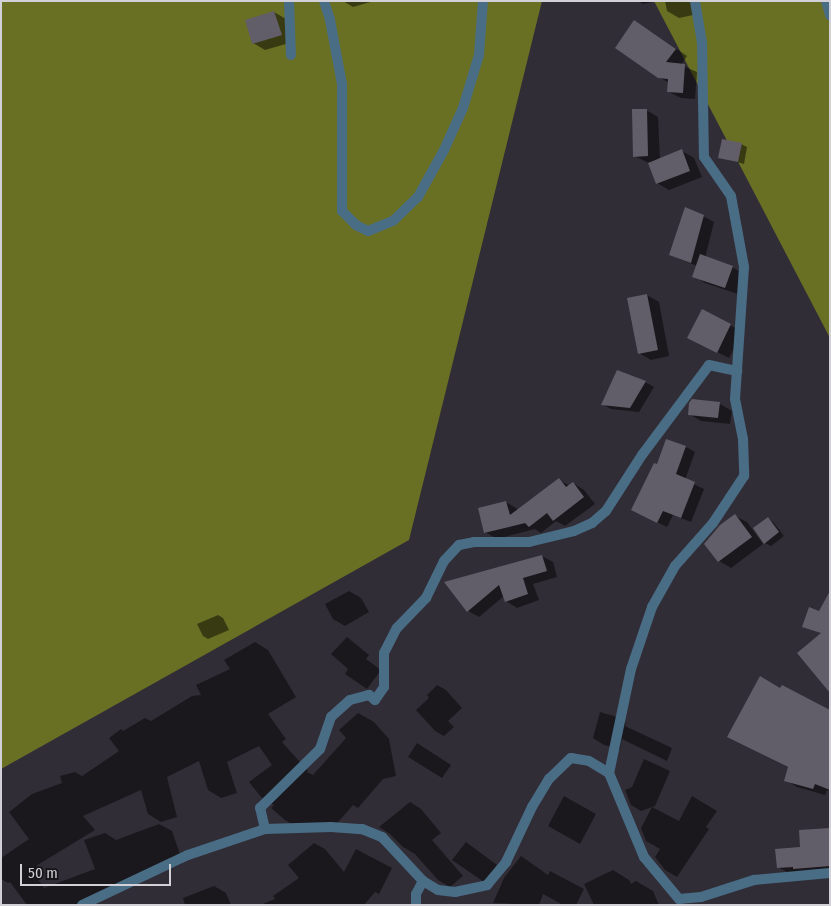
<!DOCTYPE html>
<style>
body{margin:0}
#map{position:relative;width:831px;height:906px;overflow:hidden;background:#312d37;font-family:"Fira Sans Condensed",sans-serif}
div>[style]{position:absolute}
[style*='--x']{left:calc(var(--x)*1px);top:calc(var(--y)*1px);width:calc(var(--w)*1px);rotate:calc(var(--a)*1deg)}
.forest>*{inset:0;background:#697023}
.shadow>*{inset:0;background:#0007}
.building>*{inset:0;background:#625e69}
.street>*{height:10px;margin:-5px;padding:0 5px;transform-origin:5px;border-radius:5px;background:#4a6d86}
span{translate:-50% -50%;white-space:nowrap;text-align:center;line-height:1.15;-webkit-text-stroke:4px #18161b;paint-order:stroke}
.frame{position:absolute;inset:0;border:2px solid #d3d1d8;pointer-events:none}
.scale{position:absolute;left:20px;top:864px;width:151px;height:22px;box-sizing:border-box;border:2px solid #d3d1d8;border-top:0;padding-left:6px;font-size:15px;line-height:18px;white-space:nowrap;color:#d3d1d8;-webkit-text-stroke:4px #18161b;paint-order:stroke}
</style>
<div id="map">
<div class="forest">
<i style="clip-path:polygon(1px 1px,542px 1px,409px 540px,1px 769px)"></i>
<i style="clip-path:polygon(654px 1px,830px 1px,830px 338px)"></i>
</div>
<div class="shadow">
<i style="clip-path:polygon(343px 1px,374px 1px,353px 7px)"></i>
<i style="clip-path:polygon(638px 1px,658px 1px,643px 4px)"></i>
<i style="clip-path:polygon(665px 1px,696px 1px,698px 14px,679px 18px,667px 11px)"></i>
<i style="clip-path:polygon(274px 12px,286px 19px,293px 42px,265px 50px,253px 43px)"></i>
<i style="clip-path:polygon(647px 29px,687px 56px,681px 65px,697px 72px,695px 99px,681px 98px,669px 92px,669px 83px,659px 77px)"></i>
<i style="clip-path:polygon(646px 110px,658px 117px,660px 160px,682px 151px,694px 158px,702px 177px,669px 190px,657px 183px,649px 163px,634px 156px)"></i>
<i style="clip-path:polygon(741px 144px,747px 147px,744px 164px,720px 157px)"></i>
<i style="clip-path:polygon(703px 216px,714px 222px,705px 258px,732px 267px,744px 274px,738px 294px,705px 283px,694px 276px,697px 266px,670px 255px)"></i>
<i style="clip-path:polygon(647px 295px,659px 302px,669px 356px,651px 360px,639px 353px)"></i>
<i style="clip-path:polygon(730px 325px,742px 332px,729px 358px,701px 344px)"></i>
<i style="clip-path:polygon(645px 382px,654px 387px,639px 412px,611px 409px,602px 404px)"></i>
<i style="clip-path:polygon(720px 404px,732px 411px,730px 424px,701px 421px,689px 414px)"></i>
<i style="clip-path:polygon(686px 447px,695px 452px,685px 480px,704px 489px,691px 522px,673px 515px,667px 527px,642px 515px,658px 466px)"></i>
<i style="clip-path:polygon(559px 480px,570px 486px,573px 483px,584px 490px,595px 504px,565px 526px,556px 521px,541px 533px,535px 529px,497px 539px,485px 532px,506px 502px,519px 510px)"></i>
<i style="clip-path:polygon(735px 516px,747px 522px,763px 544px,731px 568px,719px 561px)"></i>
<i style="clip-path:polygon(768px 518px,773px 522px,784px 536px,771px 546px,765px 543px)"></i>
<i style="clip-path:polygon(542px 556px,553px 562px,557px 577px,533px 584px,539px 600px,517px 608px,506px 601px,504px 596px,479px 617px,468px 611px,447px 583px)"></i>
<i style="clip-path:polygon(349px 591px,361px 598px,369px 612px,345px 626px,333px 619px,325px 604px)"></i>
<i style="clip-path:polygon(218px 615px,223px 618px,229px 630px,208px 639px,203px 636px,197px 624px)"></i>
<i style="clip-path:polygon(347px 637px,369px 655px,366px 659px,381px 670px,367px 689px,345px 674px,348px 669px,331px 654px)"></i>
<i style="clip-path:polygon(255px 642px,268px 650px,296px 697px,268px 714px,286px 739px,282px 742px,308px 771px,307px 772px,313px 775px,346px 738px,339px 730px,358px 713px,374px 722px,389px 739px,396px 776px,383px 779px,358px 808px,353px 805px,332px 829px,301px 830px,285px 820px,271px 808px,274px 805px,261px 797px,249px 782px,272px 765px,259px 746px,227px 762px,237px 793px,221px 798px,208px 790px,199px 761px,167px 777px,177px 817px,161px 822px,148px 814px,141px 790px,83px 816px,95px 830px,31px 869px,44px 888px,95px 869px,84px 840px,105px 833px,116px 840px,159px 824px,172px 831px,183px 863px,98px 901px,95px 905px,27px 905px,10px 882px,8px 883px,1px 879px,1px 858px,29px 839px,9px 812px,32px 794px,62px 783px,60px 776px,75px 772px,82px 776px,119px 751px,109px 738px,121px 729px,123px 731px,145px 718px,151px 721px,192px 696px,201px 695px,196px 685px,230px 669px,224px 660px)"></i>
<i style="clip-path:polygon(437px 685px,446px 690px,462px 708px,448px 721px,454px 727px,444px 736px,435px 731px,416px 710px,429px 698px,427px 695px)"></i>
<i style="clip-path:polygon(781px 690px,830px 712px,830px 791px,827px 790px,825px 795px,797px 787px,786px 780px,789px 768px,740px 743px)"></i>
<i style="clip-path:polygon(600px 712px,614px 716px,626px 723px,625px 726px,672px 748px,667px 761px,622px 739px,620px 749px,604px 745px,593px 738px)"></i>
<i style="clip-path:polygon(417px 743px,451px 765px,442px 778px,408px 757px)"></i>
<i style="clip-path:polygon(644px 759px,670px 771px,655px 806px,652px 807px,679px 821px,692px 796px,717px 811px,706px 827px,709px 829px,677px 877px,665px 870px,655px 857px,660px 849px,646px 841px,641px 828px,652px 807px,641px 811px,631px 805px,625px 790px,632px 787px)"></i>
<i style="clip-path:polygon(564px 796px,596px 814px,580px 844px,548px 826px)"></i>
<i style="clip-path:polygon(410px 802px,421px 809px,441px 833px,432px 840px,463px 876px,450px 887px,438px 880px,415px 854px,403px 847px,390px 834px,379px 827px)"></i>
<i style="clip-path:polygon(830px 829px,830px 874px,790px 874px,778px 867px)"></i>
<i style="clip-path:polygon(466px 842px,497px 865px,484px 882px,452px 860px)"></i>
<i style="clip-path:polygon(314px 843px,325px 849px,344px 872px,356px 849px,392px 868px,379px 894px,375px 892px,364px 905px,260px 905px,275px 899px,273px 896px,299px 878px,288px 865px)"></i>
<i style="clip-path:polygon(521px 856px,548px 875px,550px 871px,584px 889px,576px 905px,563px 905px,543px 894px,539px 905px,493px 903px,504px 878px)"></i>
<i style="clip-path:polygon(613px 870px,629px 880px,631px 884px,636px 881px,653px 891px,659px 905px,594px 905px,584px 884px)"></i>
<i style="clip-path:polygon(214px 886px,226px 893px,231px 905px,185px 905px,183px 898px)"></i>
</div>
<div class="building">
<i style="clip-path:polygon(274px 11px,282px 35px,252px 44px,245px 20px)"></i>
<i style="clip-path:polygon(634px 20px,676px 49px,666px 62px,685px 64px,683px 93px,667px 92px,668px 79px,658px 78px,615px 48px)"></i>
<i style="clip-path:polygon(632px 109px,647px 109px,648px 156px,633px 157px)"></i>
<i style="clip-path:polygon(722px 139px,742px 143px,738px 162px,718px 158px)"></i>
<i style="clip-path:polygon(682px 149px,690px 171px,656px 184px,648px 163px)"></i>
<i style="clip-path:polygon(685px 207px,704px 215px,691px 263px,669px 255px)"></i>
<i style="clip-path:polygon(700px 254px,733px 266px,725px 288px,692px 277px)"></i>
<i style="clip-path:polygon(647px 294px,658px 350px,638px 354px,627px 298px)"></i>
<i style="clip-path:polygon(702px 309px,731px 324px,717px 353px,687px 338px)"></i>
<i style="clip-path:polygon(617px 370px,646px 381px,630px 408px,601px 405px)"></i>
<i style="clip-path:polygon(692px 399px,720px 402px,718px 418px,688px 415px,689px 403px)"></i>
<i style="clip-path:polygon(666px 439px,686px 446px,676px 474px,695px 482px,681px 518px,663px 511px,657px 523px,631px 510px,654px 463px,657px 464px)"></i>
<i style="clip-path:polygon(559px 478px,566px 487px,573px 482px,584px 497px,553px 521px,547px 513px,529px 527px,525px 523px,484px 533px,478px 508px,506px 501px,510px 515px)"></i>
<i style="clip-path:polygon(735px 514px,752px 537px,718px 562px,704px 544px,720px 525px)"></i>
<i style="clip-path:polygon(768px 517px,779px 532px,764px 544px,753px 528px)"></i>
<i style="clip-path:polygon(542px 555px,547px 571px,523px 578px,528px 594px,505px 602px,499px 585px,467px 612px,444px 582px)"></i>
<i style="clip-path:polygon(830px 591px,830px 693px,797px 653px,821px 633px,802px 627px,809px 607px,819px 611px)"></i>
<i style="clip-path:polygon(760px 676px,780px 688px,782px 685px,830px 710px,830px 790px,815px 784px,813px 789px,784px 781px,788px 767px,727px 737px)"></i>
<i style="clip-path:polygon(830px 828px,830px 866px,793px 869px,793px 867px,777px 868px,775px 849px,800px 847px,799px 830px)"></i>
</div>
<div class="street">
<i style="--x:289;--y:1;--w:54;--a:87.9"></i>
<i style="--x:324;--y:1;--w:20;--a:72"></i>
<i style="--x:330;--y:20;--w:65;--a:79.4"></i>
<i style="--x:342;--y:84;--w:127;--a:90"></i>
<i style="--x:342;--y:211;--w:20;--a:45"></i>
<i style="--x:356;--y:225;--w:13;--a:27"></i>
<i style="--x:368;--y:231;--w:27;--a:-22"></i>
<i style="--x:393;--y:221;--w:35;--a:-44"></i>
<i style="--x:418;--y:197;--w:54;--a:-61"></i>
<i style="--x:444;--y:150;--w:46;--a:-65.7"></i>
<i style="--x:463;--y:108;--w:55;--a:-73.2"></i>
<i style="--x:479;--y:55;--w:54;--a:-85.8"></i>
<i style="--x:695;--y:1;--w:43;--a:80.5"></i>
<i style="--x:702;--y:43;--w:114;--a:89"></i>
<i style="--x:704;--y:157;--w:47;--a:55.3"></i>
<i style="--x:731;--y:196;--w:72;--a:79.6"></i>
<i style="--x:744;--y:267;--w:132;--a:93.9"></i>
<i style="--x:735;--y:399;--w:41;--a:78.7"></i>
<i style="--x:743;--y:439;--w:37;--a:88"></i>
<i style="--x:744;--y:476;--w:56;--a:123.4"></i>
<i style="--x:713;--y:523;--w:57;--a:131.5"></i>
<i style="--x:675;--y:566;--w:47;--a:119.3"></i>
<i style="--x:652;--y:607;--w:65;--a:108.7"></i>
<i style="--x:631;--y:669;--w:106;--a:101.9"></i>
<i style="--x:609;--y:773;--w:91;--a:67.4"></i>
<i style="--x:644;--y:857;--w:55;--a:50.2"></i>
<i style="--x:679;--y:899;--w:22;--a:-5"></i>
<i style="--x:701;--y:897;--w:56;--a:-17.8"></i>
<i style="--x:754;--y:880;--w:76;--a:-5.3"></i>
<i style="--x:826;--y:1;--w:15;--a:74"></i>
<i style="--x:265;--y:829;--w:22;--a:-103"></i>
<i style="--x:260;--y:808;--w:84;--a:-44.5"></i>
<i style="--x:320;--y:749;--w:34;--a:-71"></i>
<i style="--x:331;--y:717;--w:25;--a:-42"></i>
<i style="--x:350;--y:700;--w:20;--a:-15"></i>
<i style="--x:369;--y:695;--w:8;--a:40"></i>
<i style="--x:375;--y:700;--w:16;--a:-55"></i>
<i style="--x:384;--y:687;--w:34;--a:-90"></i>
<i style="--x:384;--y:653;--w:28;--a:-63"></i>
<i style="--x:397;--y:628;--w:42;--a:-46"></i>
<i style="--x:426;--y:598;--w:41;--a:-64.1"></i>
<i style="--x:444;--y:561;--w:22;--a:-47"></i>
<i style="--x:459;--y:545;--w:15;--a:-11"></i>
<i style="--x:474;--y:542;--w:55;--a:0"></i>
<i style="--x:529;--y:542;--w:46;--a:-13.7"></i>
<i style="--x:574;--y:531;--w:20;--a:-24"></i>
<i style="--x:592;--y:523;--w:18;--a:-41"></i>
<i style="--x:606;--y:511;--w:67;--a:-57.3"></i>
<i style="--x:642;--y:455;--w:112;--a:-53.3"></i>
<i style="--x:709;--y:365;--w:29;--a:12"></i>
<i style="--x:82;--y:905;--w:117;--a:-25.3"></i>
<i style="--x:188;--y:855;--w:81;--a:-18.7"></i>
<i style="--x:265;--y:829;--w:66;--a:-1.7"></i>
<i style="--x:331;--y:827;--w:31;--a:4"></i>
<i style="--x:362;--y:829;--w:22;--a:22"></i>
<i style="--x:382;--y:837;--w:60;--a:47"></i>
<i style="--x:416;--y:905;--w:11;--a:-90"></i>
<i style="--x:416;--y:894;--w:15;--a:-62"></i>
<i style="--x:423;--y:881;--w:17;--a:31"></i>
<i style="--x:438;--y:890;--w:17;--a:7"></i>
<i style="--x:455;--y:892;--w:33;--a:-12"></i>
<i style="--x:487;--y:885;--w:30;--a:-50"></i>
<i style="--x:506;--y:862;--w:61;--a:-64.7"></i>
<i style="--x:532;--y:807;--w:33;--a:-59"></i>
<i style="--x:549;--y:779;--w:30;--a:-44"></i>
<i style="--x:571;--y:758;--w:18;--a:9"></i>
<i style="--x:589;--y:761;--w:23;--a:31"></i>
</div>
<div class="frame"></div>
<div class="scale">50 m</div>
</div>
